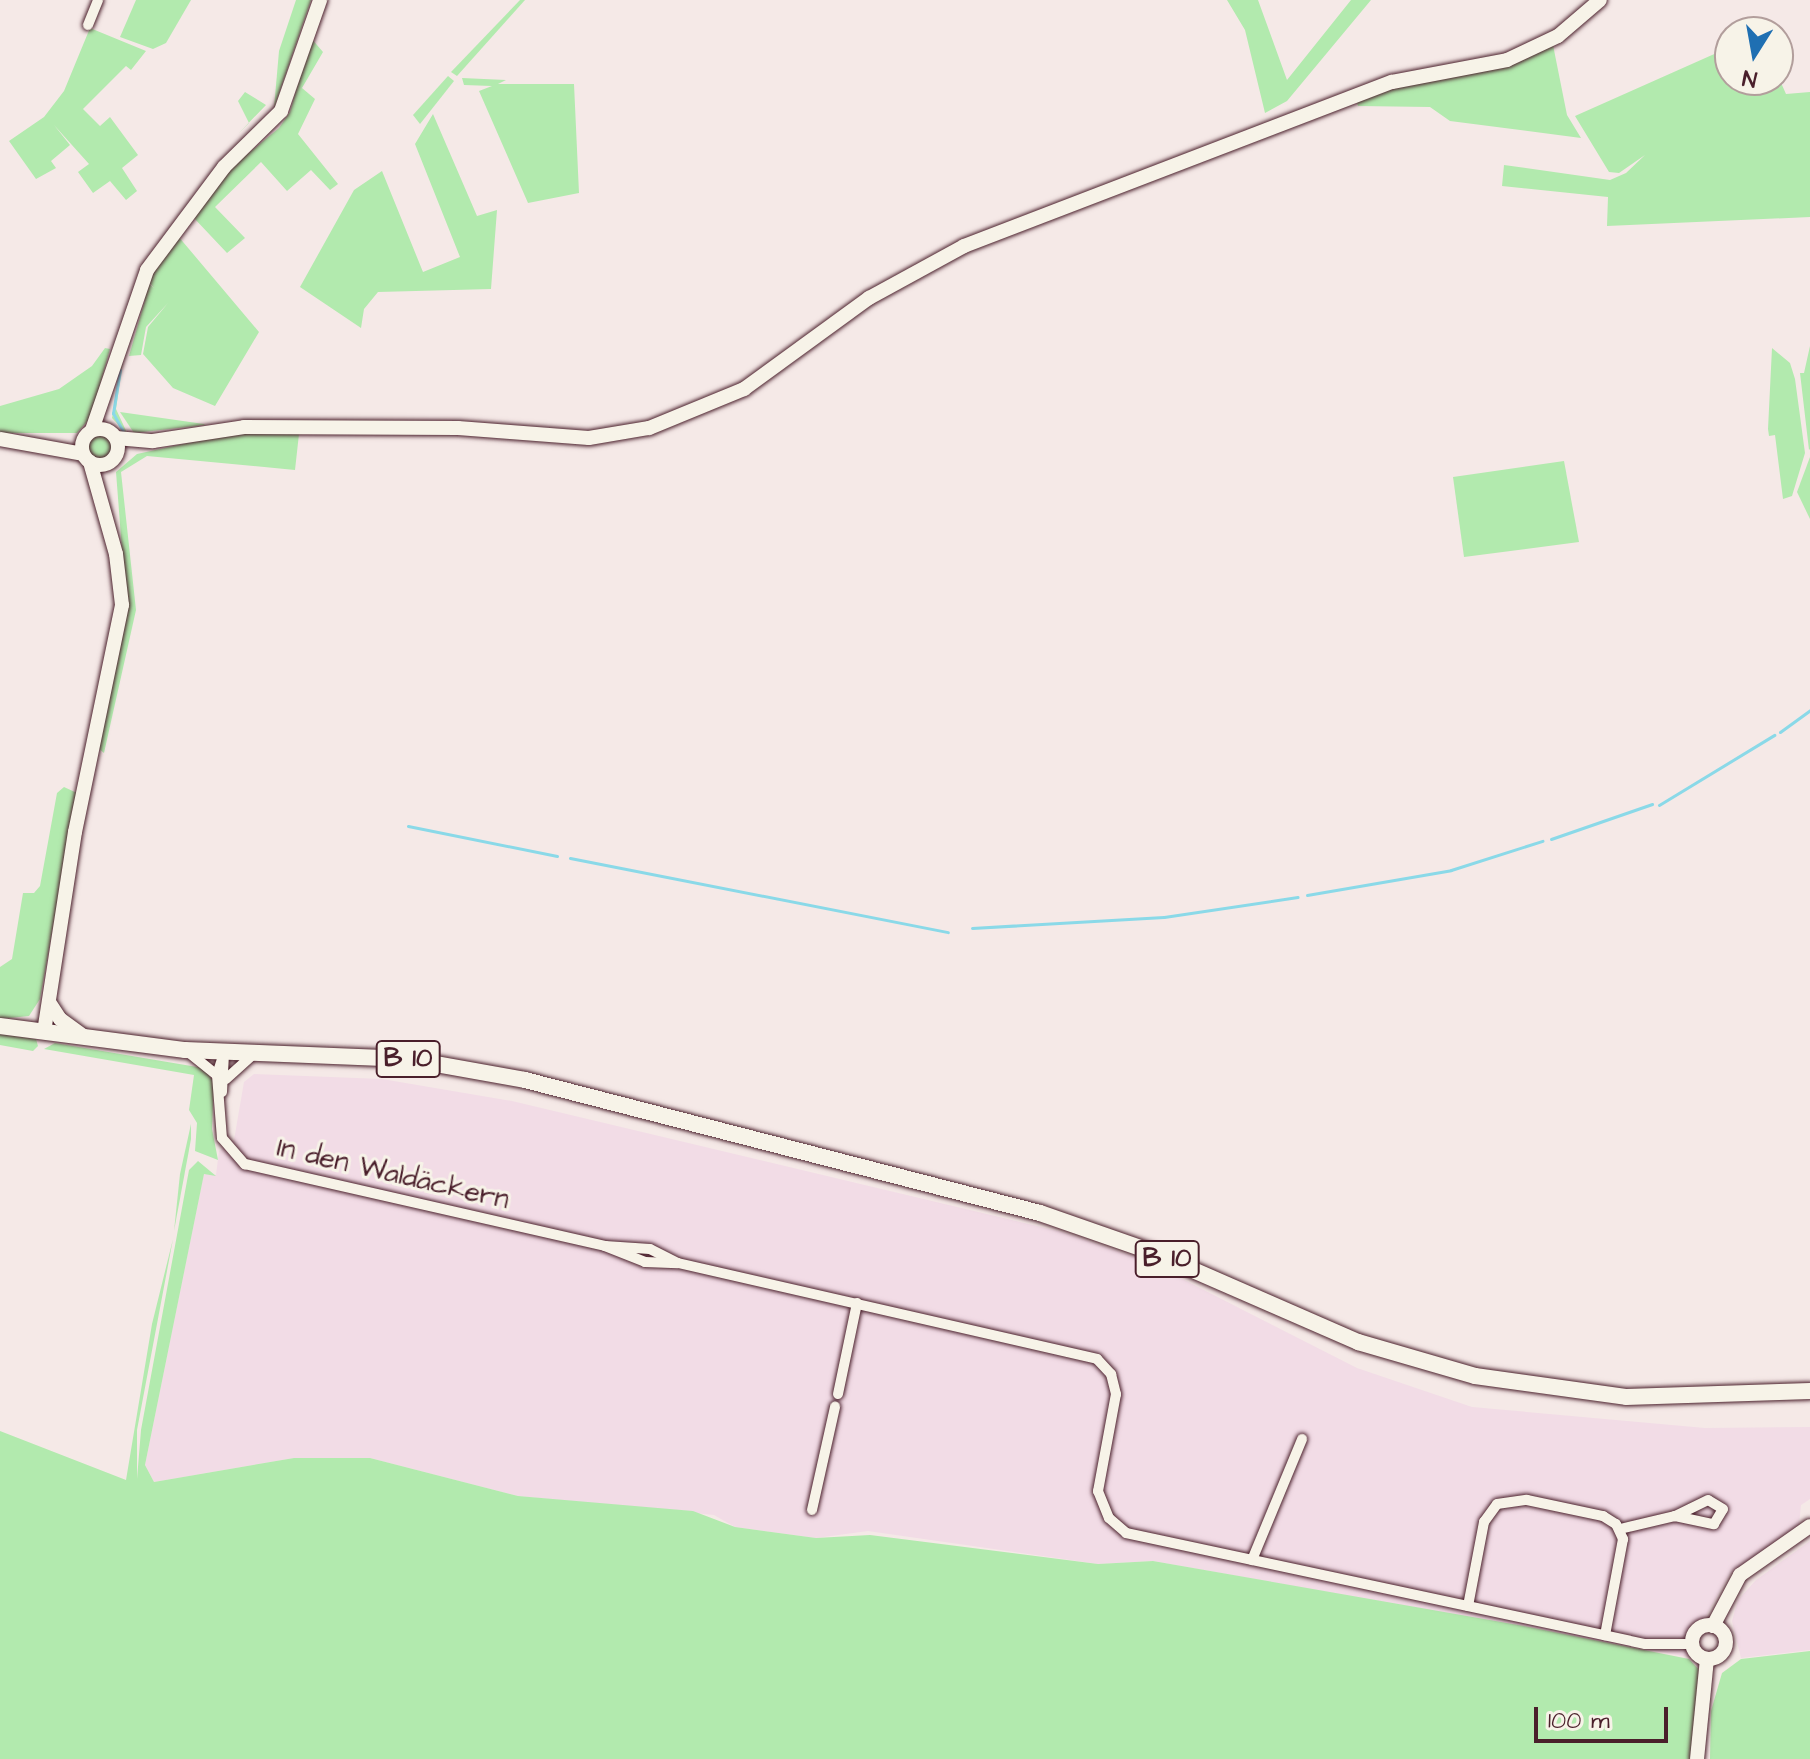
<!DOCTYPE html>
<meta charset="utf-8">
<style>
body{margin:0}
#map{position:relative;width:1810px;height:1759px;overflow:hidden;background:#f5e9e7;font-family:"Architects Daughter",sans-serif}
div>[style]{position:absolute}
[style*='--x']{left:calc(var(--x)*1px);top:calc(var(--y)*1px);width:calc(var(--w)*1px);rotate:calc(var(--a)*1deg)}
.built>*{inset:0;background:#f2dce6}
.green>*{inset:0;background:#b2eaae}
.round{border-radius:50%}
.stream>*{height:3px;margin:-1.5px;padding:0 1.5px;transform-origin:1.5px;border-radius:1.5px;background:#8ad9e8}
.roads{filter:drop-shadow(0 0 2px #4a1f2b) drop-shadow(0 0 2px #4a1f2b)}
.street>*{height:10px;margin:-5px;padding:0 5px;transform-origin:5px;border-radius:5px;background:#f7f3e8}
.secondary>*{height:14px;margin:-7px;padding:0 7px;transform-origin:7px;border-radius:7px;background:#f7f3e8}
.secondary>.ring{margin:-7px;padding:0;box-sizing:content-box;background:none;border:14px solid #f7f3e8;border-radius:50%}
.primary>*{height:16px;margin:-8px;padding:0 8px;transform-origin:8px;border-radius:8px;background:#f7f3e8}
span{translate:-50% -50%;white-space:nowrap;text-align:center;line-height:1.15;-webkit-text-stroke:6px #f7f3e8;paint-order:stroke}
.shield-label span{padding:2px 6px;background:#f7f3e8;border:2px solid;border-radius:6px;-webkit-text-stroke-width:0}
.shield-label{font-size:26px;color:#4a1f2b;font-weight:700}
.street-label{font-size:28px;color:#4a1f2b}
.north{position:absolute;left:1714px;top:16px;width:80px;height:80px;box-sizing:border-box;background:#f7f3e8;border:2px solid #b29e9c;border-radius:50%;rotate:191deg;font-size:22px;font-weight:700;line-height:32px;text-align:center;color:#4a1f2b}
.north::after{content:'';display:block;margin:auto;width:28px;height:36px;background:#1f6fb2;clip-path:polygon(50% 0,100% 100%,50% 72%,0 100%)}
.scale{position:absolute;left:1534px;top:1707px;width:134px;height:36px;box-sizing:border-box;border:4px solid #4a1f2b;border-top:0;padding-left:10px;font-size:24px;line-height:28px;white-space:nowrap;color:#4a1f2b;-webkit-text-stroke:6px #f7f3e8;paint-order:stroke}
</style>
<div id="map">
<div class="built">
<i style="clip-path:polygon(254px 1074px,382px 1079px,512px 1101px,1062px 1232px,1149px 1262px,1357px 1368px,1472px 1407px,1705px 1428px,1810px 1427px,1810px 1499px,1801px 1505px,1799px 1525px,1729px 1575px,1702px 1623px,1691px 1633px,1689px 1657px,1153px 1561px,1098px 1564px,868px 1531px,816px 1538px,735px 1527px,714px 1515px,518px 1496px,370px 1458px,294px 1458px,154px 1482px,145px 1465px,204px 1173px,216px 1175px,219px 1151px,234px 1140px,244px 1082px)"></i>
<i style="clip-path:polygon(1810px 1541px,1810px 1650px,1741px 1658px,1732px 1621px,1738px 1600px,1756px 1580px)"></i>
</div>
<div class="green">
<i style="clip-path:polygon(136px 0,191px 0,166px 43px,153px 49px,120px 37px)"></i>
<i style="clip-path:polygon(296px 0,311px 0,274px 108px,279px 51px)"></i>
<i style="clip-path:polygon(520px 0,525px 0,457px 76px,451px 72px)"></i>
<i style="clip-path:polygon(1227px 0,1258px 0,1287px 80px,1351px 0,1371px 0,1287px 101px,1265px 113px,1245px 30px)"></i>
<i style="clip-path:polygon(90px 28px,146px 51px,131px 70px,126px 66px,83px 109px,100px 126px,110px 117px,138px 155px,122px 168px,137px 191px,126px 200px,110px 181px,93px 193px,78px 172px,89px 164px,54px 125px,70px 145px,51px 161px,56px 168px,36px 179px,9px 141px,44px 117px,64px 91px)"></i>
<i style="clip-path:polygon(311px 38px,323px 52px,302px 88px,315px 99px,298px 134px,338px 184px,330px 190px,311px 170px,287px 191px,261px 162px,215px 207px,245px 238px,227px 253px,193px 217px,233px 166px,279px 128px,290px 112px)"></i>
<i style="clip-path:polygon(1553px 45px,1567px 115px,1581px 138px,1450px 121px,1430px 107px,1358px 106px,1356px 100px,1411px 84px,1508px 66px)"></i>
<i style="clip-path:polygon(1730px 47px,1730px 80px,1778px 76px,1786px 94px,1810px 92px,1810px 217px,1607px 226px,1608px 197px,1502px 186px,1504px 165px,1610px 180px,1626px 173px,1645px 155px,1619px 173px,1609px 172px,1575px 116px)"></i>
<i style="clip-path:polygon(448px 76px,454px 81px,420px 124px,413px 115px)"></i>
<i style="clip-path:polygon(462px 78px,506px 80px,498px 84px,574px 84px,579px 193px,528px 203px,479px 91px,492px 86px,464px 85px)"></i>
<i style="clip-path:polygon(245px 92px,266px 105px,239px 133px,249px 123px,238px 101px)"></i>
<i style="clip-path:polygon(433px 114px,477px 216px,497px 210px,491px 289px,378px 292px,364px 309px,361px 328px,300px 287px,354px 190px,382px 171px,423px 272px,460px 257px,415px 144px)"></i>
<i style="clip-path:polygon(178px 236px,259px 332px,215px 406px,173px 388px,143px 354px,148px 327px,168px 303px,146px 327px,141px 355px,129px 356px,145px 300px,142px 294px,148px 283px,154px 288px,148px 281px)"></i>
<i style="clip-path:polygon(1810px 346px,1810px 449px,1809px 450px,1800px 373px,1804px 373px)"></i>
<i style="clip-path:polygon(105px 348px,110px 349px,91px 417px,77px 433px,0 433px,0 406px,59px 389px,92px 366px)"></i>
<i style="clip-path:polygon(1772px 348px,1790px 363px,1795px 379px,1805px 453px,1792px 496px,1783px 499px,1775px 435px,1769px 436px,1768px 429px)"></i>
<i style="clip-path:polygon(124px 354px,116px 409px,128px 435px,112px 418px)"></i>
<i style="clip-path:polygon(120px 412px,204px 424px,205px 425px,134px 433px)"></i>
<i style="clip-path:polygon(243px 431px,299px 434px,295px 470px,147px 456px,121px 472px,136px 610px,104px 753px,98px 748px,127px 615px,116px 472px,137px 454px)"></i>
<i class="round" style="left:87px;top:434px;width:26px;height:26px"></i>
<i style="clip-path:polygon(1810px 457px,1810px 519px,1797px 492px)"></i>
<i style="clip-path:polygon(1564px 461px,1579px 542px,1464px 557px,1453px 477px)"></i>
<i style="clip-path:polygon(64px 787px,77px 793px,40px 999px,29px 1016px,0 1019px,0 967px,12px 959px,23px 893px,34px 893px,40px 886px,57px 793px)"></i>
<i style="clip-path:polygon(0 1034px,36px 1039px,38px 1046px,33px 1051px,0 1045px)"></i>
<i style="clip-path:polygon(55px 1043px,203px 1068px,214px 1082px,212px 1129px,218px 1160px,195px 1151px,197px 1123px,189px 1110px,194px 1075px,44px 1049px)"></i>
<i style="clip-path:polygon(191px 1124px,191px 1139px,174px 1231px,180px 1174px)"></i>
<i style="clip-path:polygon(198px 1161px,216px 1176px,204px 1174px,145px 1465px,154px 1482px,294px 1458px,370px 1458px,518px 1496px,693px 1511px,735px 1527px,816px 1538px,870px 1535px,1098px 1564px,1153px 1561px,1524px 1626px,1689px 1659px,1702px 1673px,1693px 1759px,0 1759px,0 1431px,126px 1480px,152px 1324px,173px 1239px,137px 1430px,137px 1479px,141px 1430px,189px 1170px)"></i>
<i style="clip-path:polygon(1810px 1651px,1810px 1759px,1710px 1759px,1711px 1711px,1722px 1673px,1741px 1659px)"></i>
</div>
<div class="stream">
<i style="--x:120;--y:370;--w:44;--a:99.2"></i>
<i style="--x:113;--y:413;--w:21;--a:61"></i>
<i style="--x:1780;--y:732;--w:37;--a:-36"></i>
<i style="--x:1659;--y:805;--w:135;--a:-31.3"></i>
<i style="--x:408;--y:826;--w:152;--a:11.4"></i>
<i style="--x:1551;--y:839;--w:107;--a:-19.1"></i>
<i style="--x:570;--y:858;--w:385;--a:11.1"></i>
<i style="--x:1307;--y:895;--w:146;--a:-9.8"></i>
<i style="--x:1451;--y:870;--w:96;--a:-17.7"></i>
<i style="--x:972;--y:928;--w:192;--a:-3.3"></i>
<i style="--x:1164;--y:917;--w:135;--a:-8.5"></i>
</div>
<div class="roads">
<div class="street">
<i style="--x:88;--y:25;--w:27;--a:-68"></i>
<i style="--x:187;--y:1051;--w:38;--a:39"></i>
<i style="--x:224;--y:1053;--w:23;--a:108"></i>
<i style="--x:217;--y:1075;--w:63;--a:85.5"></i>
<i style="--x:222;--y:1138;--w:35;--a:49"></i>
<i style="--x:245;--y:1164;--w:369;--a:12.8"></i>
<i style="--x:605;--y:1246;--w:45;--a:3.8"></i>
<i style="--x:650;--y:1249;--w:31;--a:27"></i>
<i style="--x:226;--y:1079;--w:38;--a:-42"></i>
<i style="--x:222;--y:1092;--w:36;--a:-87"></i>
<i style="--x:605;--y:1246;--w:43;--a:21.8"></i>
<i style="--x:645;--y:1262;--w:33;--a:2"></i>
<i style="--x:678;--y:1263;--w:430;--a:12.9"></i>
<i style="--x:1097;--y:1359;--w:21;--a:47"></i>
<i style="--x:1111;--y:1374;--w:21;--a:76"></i>
<i style="--x:1116;--y:1394;--w:99;--a:100.5"></i>
<i style="--x:1098;--y:1491;--w:29;--a:68"></i>
<i style="--x:1109;--y:1518;--w:23;--a:41"></i>
<i style="--x:1126;--y:1533;--w:531;--a:12.07"></i>
<i style="--x:1645;--y:1644;--w:47;--a:0"></i>
<i style="--x:838;--y:1394;--w:93;--a:-78.2"></i>
<i style="--x:812;--y:1510;--w:106;--a:-77.4"></i>
<i style="--x:1620;--y:1529;--w:57;--a:-13.3"></i>
<i style="--x:1675;--y:1516;--w:40;--a:12"></i>
<i style="--x:1714;--y:1524;--w:17;--a:-59"></i>
<i style="--x:1723;--y:1509;--w:17;--a:-149"></i>
<i style="--x:1708;--y:1500;--w:37;--a:154"></i>
<i style="--x:1252;--y:1560;--w:131;--a:-67.5"></i>
<i style="--x:1468;--y:1606;--w:86;--a:-79.2"></i>
<i style="--x:1484;--y:1522;--w:22;--a:-54"></i>
<i style="--x:1497;--y:1504;--w:30;--a:-8"></i>
<i style="--x:1527;--y:1500;--w:78;--a:11.9"></i>
<i style="--x:1603;--y:1516;--w:15;--a:32"></i>
<i style="--x:1616;--y:1524;--w:17;--a:65"></i>
<i style="--x:1623;--y:1539;--w:98;--a:100.6"></i>
</div>
<div class="secondary">
<i class="ring" style="left:82px;top:429px;width:22px;height:22px"></i>
<i style="--x:92;--y:430;--w:169;--a:-71"></i>
<i style="--x:147;--y:270;--w:129;--a:-53.2"></i>
<i style="--x:224;--y:167;--w:80;--a:-44.5"></i>
<i style="--x:281;--y:111;--w:118;--a:-70.6"></i>
<i style="--x:116;--y:438;--w:37;--a:5"></i>
<i style="--x:153;--y:441;--w:92;--a:-8.7"></i>
<i style="--x:244;--y:427;--w:214;--a:0.3"></i>
<i style="--x:458;--y:428;--w:131;--a:4.4"></i>
<i style="--x:589;--y:438;--w:61;--a:-9.5"></i>
<i style="--x:649;--y:428;--w:103;--a:-22.3"></i>
<i style="--x:744;--y:389;--w:155;--a:-36.1"></i>
<i style="--x:869;--y:298;--w:108;--a:-28.7"></i>
<i style="--x:964;--y:246;--w:458;--a:-21"></i>
<i style="--x:1392;--y:82;--w:117;--a:-10.8"></i>
<i style="--x:1507;--y:60;--w:56;--a:-25.2"></i>
<i style="--x:1558;--y:36;--w:55;--a:-40.6"></i>
<i style="--x:0;--y:439;--w:84;--a:10.2"></i>
<i style="--x:49;--y:1002;--w:20;--a:57"></i>
<i style="--x:60;--y:1019;--w:31;--a:36"></i>
<i style="--x:44;--y:1032;--w:202;--a:-81.2"></i>
<i style="--x:75;--y:832;--w:232;--a:-78.3"></i>
<i style="--x:122;--y:605;--w:51;--a:-96.7"></i>
<i style="--x:116;--y:554;--w:96;--a:-105.8"></i>
<i class="ring" style="left:1692px;top:1625px;width:20px;height:20px"></i>
<i style="--x:1713;--y:1626;--w:58;--a:-62.1"></i>
<i style="--x:1740;--y:1575;--w:85;--a:-35"></i>
<i style="--x:1697;--y:1759;--w:100;--a:-84.3"></i>
</div>
<div class="primary">
<i style="--x:0;--y:1026;--w:187;--a:7.4"></i>
<i style="--x:185;--y:1050;--w:223;--a:2.3"></i>
<i style="--x:408;--y:1059;--w:119;--a:10.2"></i>
<i style="--x:525;--y:1080;--w:532;--a:14.48"></i>
<i style="--x:1040;--y:1213;--w:119;--a:19.2"></i>
<i style="--x:1152;--y:1252;--w:225;--a:23.6"></i>
<i style="--x:1358;--y:1342;--w:122;--a:16.2"></i>
<i style="--x:1475;--y:1376;--w:152;--a:7.9"></i>
<i style="--x:1626;--y:1397;--w:184;--a:-1.9"></i>
</div>
</div>
<div class="shield-label">
<span style="left:408px;top:1059px">B 10</span>
<span style="left:1167px;top:1259px">B 10</span>
</div>
<div class="street-label">
<span style="left:393px;top:1174px;rotate:13deg">In den Waldäckern</span>
</div>
<div class="north">N</div>
<div class="scale">100 m</div>
</div>
